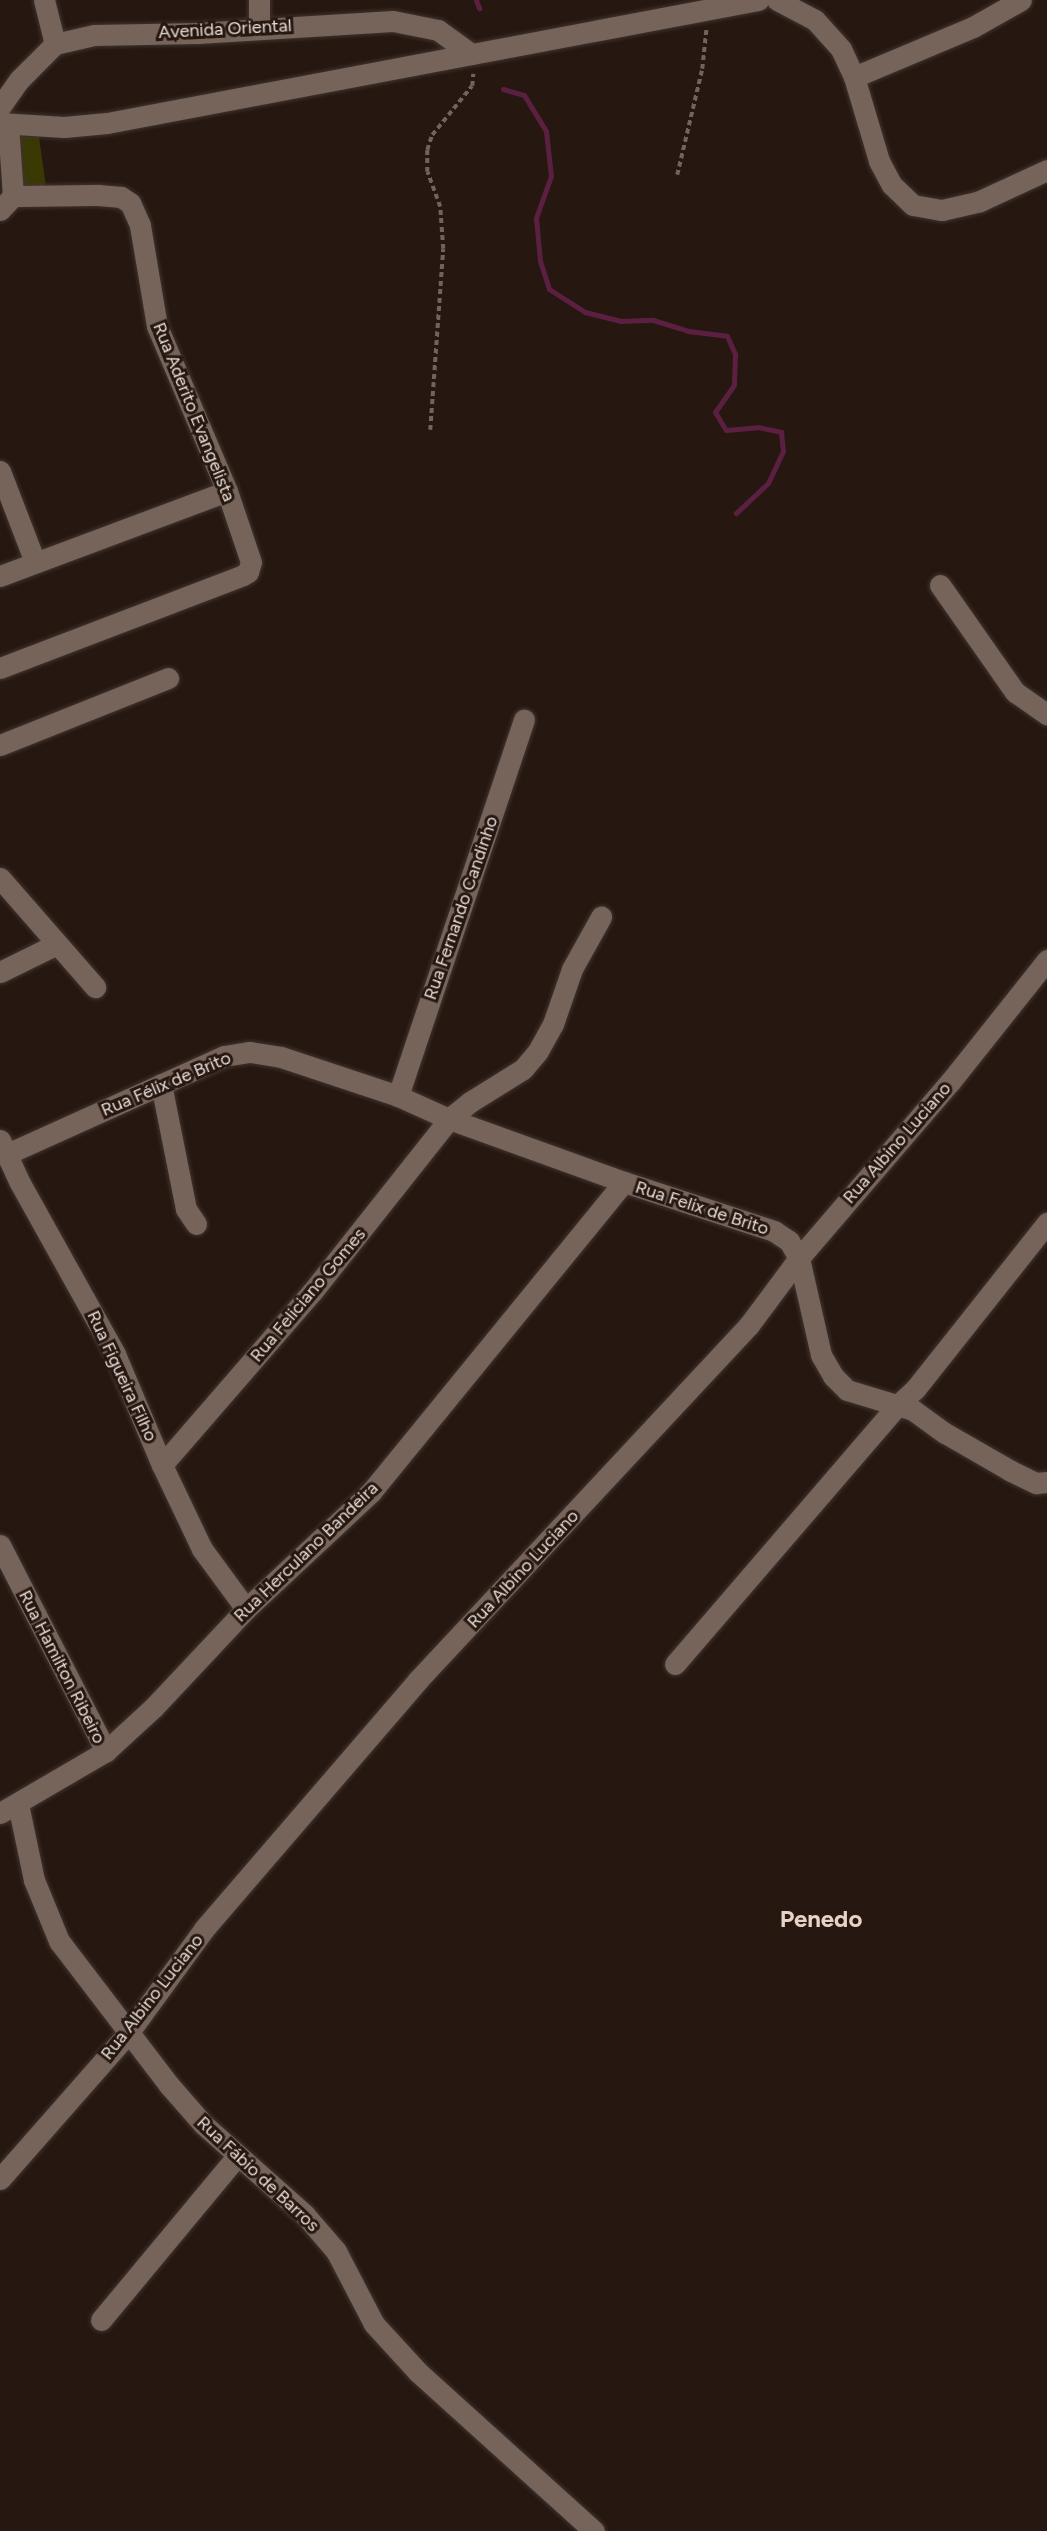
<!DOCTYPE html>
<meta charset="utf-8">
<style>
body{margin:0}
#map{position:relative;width:1047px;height:2531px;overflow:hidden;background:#261710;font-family:Figtree,sans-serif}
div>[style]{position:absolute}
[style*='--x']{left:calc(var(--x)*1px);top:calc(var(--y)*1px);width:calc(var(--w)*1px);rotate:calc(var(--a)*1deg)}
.green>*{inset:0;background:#3a3903}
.stream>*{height:5px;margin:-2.5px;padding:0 2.5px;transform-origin:2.5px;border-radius:2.5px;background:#5b2041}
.path>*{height:3.5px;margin-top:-1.75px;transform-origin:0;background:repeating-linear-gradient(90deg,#71635d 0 5px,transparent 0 8.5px)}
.roads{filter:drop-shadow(0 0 2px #3f3430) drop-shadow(0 0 2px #3f3430)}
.minor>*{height:21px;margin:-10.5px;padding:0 10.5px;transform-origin:10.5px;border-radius:10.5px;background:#76635a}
span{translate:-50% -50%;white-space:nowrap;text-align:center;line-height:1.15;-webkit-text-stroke:6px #261710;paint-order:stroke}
.street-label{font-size:18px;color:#e7dcd7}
.district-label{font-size:24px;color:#e7d2c7;font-weight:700}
</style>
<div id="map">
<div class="green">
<i style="clip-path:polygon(16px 136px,39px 137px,46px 187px,21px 185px)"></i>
</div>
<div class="stream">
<i style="--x:476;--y:0;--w:9;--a:69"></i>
<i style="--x:503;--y:89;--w:22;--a:16"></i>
<i style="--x:524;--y:95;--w:42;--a:58.6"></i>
<i style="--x:546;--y:131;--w:45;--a:83.7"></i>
<i style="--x:551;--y:176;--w:45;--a:109.7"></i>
<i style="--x:536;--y:218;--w:43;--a:84.7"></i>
<i style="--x:540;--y:261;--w:29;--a:72"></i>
<i style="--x:549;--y:289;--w:43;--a:32.6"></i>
<i style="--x:585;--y:312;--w:36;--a:14"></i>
<i style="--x:620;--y:321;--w:33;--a:-2"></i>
<i style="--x:653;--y:320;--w:37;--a:17"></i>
<i style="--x:688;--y:331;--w:39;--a:7"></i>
<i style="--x:727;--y:336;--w:20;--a:66"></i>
<i style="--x:735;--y:354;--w:31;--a:92"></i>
<i style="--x:734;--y:385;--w:33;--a:125"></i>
<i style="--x:715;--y:412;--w:21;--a:59"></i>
<i style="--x:726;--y:430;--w:32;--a:-5"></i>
<i style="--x:758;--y:427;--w:24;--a:12"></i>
<i style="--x:781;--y:432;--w:19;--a:84"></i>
<i style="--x:783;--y:451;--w:35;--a:115"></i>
<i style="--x:768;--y:483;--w:44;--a:136.8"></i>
</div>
<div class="path">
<i style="--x:677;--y:175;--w:109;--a:-76.7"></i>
<i style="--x:702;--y:69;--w:39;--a:-84"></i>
<i style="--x:430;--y:430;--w:181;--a:-85.9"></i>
<i style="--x:443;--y:249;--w:42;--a:-94.1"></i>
<i style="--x:440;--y:207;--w:37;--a:-110"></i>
<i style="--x:427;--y:172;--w:22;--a:-90"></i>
<i style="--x:427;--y:150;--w:16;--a:-72"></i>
<i style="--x:432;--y:135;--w:63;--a:-50.8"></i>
<i style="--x:472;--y:86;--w:12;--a:-85"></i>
</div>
<div class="roads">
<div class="minor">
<i style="--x:44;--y:0;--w:45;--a:76"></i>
<i style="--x:777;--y:0;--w:43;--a:27.8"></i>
<i style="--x:815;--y:20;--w:39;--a:48"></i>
<i style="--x:841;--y:49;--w:31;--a:65"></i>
<i style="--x:854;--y:77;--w:88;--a:73.4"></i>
<i style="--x:879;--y:161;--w:27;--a:62"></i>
<i style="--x:892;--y:185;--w:29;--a:44"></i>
<i style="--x:913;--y:205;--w:29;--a:10"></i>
<i style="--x:942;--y:210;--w:39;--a:-13"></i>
<i style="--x:980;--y:201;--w:74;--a:-24.8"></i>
<i style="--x:259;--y:28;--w:28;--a:-90"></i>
<i style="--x:854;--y:77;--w:129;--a:-22.8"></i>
<i style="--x:973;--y:27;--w:55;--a:-29.4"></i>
<i style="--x:0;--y:107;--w:33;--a:-55"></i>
<i style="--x:19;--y:80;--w:51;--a:-45"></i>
<i style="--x:55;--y:44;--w:40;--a:-13"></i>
<i style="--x:94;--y:35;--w:104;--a:-1.1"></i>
<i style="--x:198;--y:33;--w:195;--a:-3.5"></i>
<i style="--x:393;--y:21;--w:46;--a:11.3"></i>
<i style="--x:438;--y:30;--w:41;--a:36"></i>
<i style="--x:0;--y:123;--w:64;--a:3.6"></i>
<i style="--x:64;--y:127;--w:43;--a:-5.3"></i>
<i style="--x:107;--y:123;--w:663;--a:-10.7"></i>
<i style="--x:0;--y:210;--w:19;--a:-47"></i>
<i style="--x:13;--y:196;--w:71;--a:-94"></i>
<i style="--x:0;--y:471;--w:97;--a:69"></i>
<i style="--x:0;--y:576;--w:242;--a:-20.5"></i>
<i style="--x:940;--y:585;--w:131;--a:55"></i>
<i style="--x:1015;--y:692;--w:39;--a:35"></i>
<i style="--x:0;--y:668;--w:260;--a:-20.9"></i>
<i style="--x:243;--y:575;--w:6;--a:-31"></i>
<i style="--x:248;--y:572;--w:10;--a:-73"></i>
<i style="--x:251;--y:562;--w:75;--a:-108.7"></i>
<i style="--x:227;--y:491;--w:179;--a:-113"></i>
<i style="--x:157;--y:326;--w:102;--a:-99.6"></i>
<i style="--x:140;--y:225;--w:24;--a:-114"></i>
<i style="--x:130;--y:203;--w:11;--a:-146"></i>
<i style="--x:121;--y:197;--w:23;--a:-175"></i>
<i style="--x:98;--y:195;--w:85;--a:179.3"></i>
<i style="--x:0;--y:745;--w:181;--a:-21.7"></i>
<i style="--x:0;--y:878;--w:145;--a:48.9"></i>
<i style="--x:0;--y:972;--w:64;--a:-26.2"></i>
<i style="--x:161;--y:1084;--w:127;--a:78.7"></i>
<i style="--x:186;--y:1209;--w:18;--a:56"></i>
<i style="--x:398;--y:1096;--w:397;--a:-71.5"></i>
<i style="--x:0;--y:1140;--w:47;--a:65.1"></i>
<i style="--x:20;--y:1183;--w:196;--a:60.9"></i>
<i style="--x:115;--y:1354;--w:121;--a:67.1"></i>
<i style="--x:162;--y:1465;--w:93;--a:64.5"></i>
<i style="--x:202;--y:1549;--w:74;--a:53.7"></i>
<i style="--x:7;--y:1154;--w:238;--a:-24.3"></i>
<i style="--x:224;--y:1056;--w:26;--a:-9"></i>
<i style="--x:250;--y:1052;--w:31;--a:9"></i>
<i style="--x:281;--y:1057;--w:123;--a:18.4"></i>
<i style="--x:398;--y:1096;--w:56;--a:24.3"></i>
<i style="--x:449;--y:1119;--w:186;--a:19.8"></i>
<i style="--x:624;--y:1182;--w:158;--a:18.1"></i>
<i style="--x:774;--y:1231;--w:18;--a:34"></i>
<i style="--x:789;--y:1241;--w:20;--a:60"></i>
<i style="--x:799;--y:1258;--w:99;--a:77.2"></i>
<i style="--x:821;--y:1355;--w:24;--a:60"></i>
<i style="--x:833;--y:1376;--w:20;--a:45"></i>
<i style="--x:847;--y:1390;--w:69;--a:16.9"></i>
<i style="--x:913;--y:1410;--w:39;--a:36"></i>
<i style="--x:945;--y:1433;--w:76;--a:29.9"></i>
<i style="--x:1011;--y:1471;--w:28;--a:26"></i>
<i style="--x:1036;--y:1483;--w:11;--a:-5"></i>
<i style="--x:162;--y:1465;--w:229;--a:-49.1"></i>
<i style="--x:312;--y:1292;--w:221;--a:-51.6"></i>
<i style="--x:449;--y:1119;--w:27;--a:-39"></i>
<i style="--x:470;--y:1102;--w:62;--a:-31.9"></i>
<i style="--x:523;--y:1069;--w:23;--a:-50"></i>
<i style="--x:538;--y:1051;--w:31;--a:-61"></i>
<i style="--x:553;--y:1024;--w:58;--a:-70.9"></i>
<i style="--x:572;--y:969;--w:60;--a:-60.9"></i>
<i style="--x:0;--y:1545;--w:232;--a:62.8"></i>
<i style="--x:675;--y:1664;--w:343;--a:-49.3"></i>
<i style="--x:899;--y:1404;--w:23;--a:-43"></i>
<i style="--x:916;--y:1388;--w:211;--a:-51.6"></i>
<i style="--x:18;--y:1804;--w:78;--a:78.1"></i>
<i style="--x:34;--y:1880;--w:66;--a:67.7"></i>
<i style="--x:59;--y:1941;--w:181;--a:52.6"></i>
<i style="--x:169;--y:2085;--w:52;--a:48.9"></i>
<i style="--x:203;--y:2124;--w:137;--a:41.7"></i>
<i style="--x:305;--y:2215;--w:48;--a:49.3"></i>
<i style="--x:336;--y:2251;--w:82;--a:62.5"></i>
<i style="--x:374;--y:2324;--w:65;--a:47.5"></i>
<i style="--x:418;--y:2372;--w:237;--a:42.1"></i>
<i style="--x:0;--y:1813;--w:123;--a:-30.3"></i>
<i style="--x:106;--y:1751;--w:64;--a:-42.5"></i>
<i style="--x:153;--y:1708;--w:136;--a:-46.8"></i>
<i style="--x:246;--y:1609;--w:171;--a:-43.1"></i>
<i style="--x:371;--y:1492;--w:400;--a:-50.8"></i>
<i style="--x:0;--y:2179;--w:196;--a:-48.7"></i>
<i style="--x:129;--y:2032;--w:127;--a:-53.9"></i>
<i style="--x:204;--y:1929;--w:328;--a:-49.3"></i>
<i style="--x:418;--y:1680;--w:485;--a:-47"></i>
<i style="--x:749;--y:1325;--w:84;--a:-53.3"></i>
<i style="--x:799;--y:1258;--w:232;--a:-49.4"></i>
<i style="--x:950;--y:1082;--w:156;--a:-51.5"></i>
<i style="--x:101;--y:2320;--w:214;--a:-50.3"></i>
</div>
</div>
<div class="street-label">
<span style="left:225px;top:29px;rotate:-3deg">Avenida Oriental</span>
<span style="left:194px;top:412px;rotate:68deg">Rua Aderito Evangelista</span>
<span style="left:461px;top:908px;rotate:-71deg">Rua Fernando Candinho</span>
<span style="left:166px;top:1084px;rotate:-23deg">Rua Félix de Brito</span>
<span style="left:897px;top:1143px;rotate:-49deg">Rua Albino Luciano</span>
<span style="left:702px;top:1208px;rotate:18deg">Rua Felix de Brito</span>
<span style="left:308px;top:1295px;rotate:-50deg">Rua Feliciano Gomes</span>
<span style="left:122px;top:1376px;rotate:65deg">Rua Figueira Filho</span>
<span style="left:306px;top:1552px;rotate:-44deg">Rua Herculano Bandeira</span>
<span style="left:523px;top:1569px;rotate:-47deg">Rua Albino Luciano</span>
<span style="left:62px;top:1667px;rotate:63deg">Rua Hamilton Ribeiro</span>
<span style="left:152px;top:1997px;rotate:-52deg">Rua Albino Luciano</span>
<span style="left:258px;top:2174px;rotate:43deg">Rua Fábio de Barros</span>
</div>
<div class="district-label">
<span style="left:821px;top:1919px">Penedo</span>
</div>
</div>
